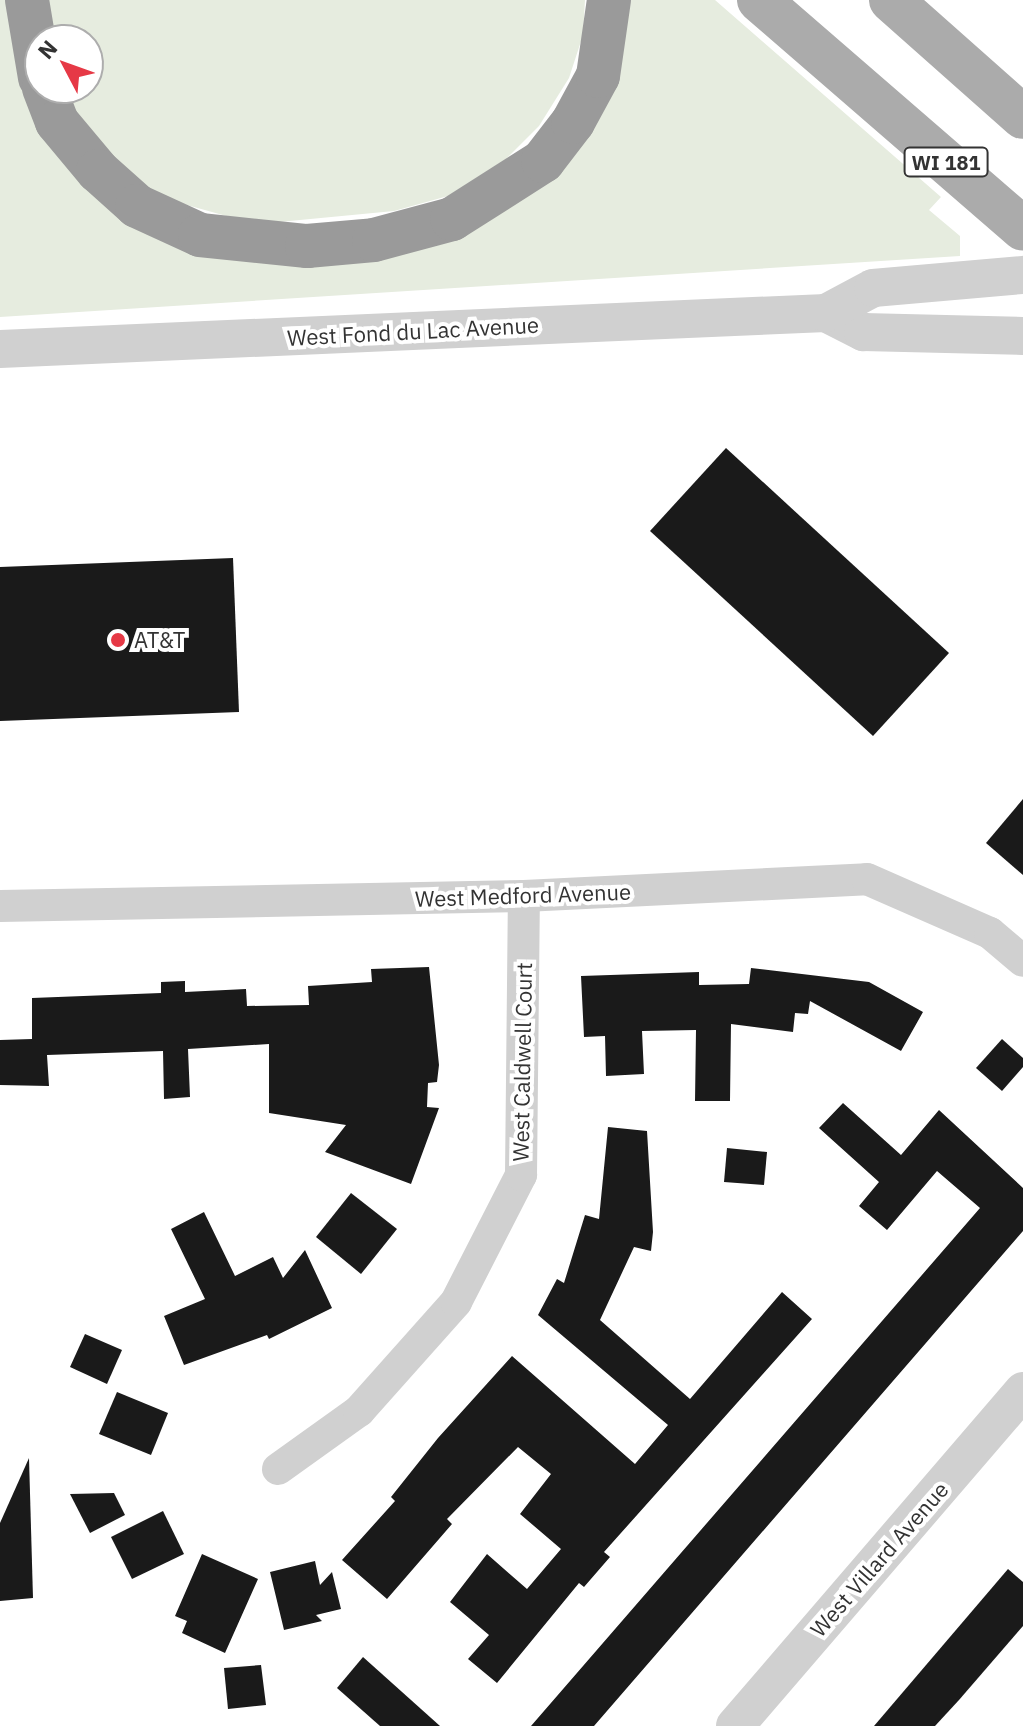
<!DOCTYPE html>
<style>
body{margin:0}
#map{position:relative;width:1023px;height:1726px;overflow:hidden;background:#fff;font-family:"IBM Plex Sans",sans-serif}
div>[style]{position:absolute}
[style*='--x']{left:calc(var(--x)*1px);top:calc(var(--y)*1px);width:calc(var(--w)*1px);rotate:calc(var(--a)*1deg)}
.green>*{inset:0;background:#e6ecdf}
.building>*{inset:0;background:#1a1a1a}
.minor>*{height:32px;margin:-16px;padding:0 16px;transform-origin:16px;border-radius:16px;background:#d0d0d0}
.tertiary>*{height:38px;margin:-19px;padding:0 19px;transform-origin:19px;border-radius:19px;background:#d0d0d0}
.primary>*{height:44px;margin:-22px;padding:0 22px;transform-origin:22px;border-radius:22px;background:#ababab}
.motorway>*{height:44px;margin:-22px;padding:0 22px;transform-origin:22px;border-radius:22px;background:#9a9a9a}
.dots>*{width:22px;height:22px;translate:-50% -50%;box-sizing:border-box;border:4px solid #fff;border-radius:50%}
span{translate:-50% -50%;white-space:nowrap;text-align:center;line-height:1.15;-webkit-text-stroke:8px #fff;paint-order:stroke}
.shield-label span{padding:2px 6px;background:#fff;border:2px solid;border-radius:6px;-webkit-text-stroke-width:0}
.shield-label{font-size:20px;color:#333;font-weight:700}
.street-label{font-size:22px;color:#333}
.poi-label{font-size:22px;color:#333}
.left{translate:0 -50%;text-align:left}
.north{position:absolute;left:24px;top:24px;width:80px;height:80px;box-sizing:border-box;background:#fff;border:2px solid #adadad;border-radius:50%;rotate:311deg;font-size:22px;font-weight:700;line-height:32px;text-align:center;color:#333}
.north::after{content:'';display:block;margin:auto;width:28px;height:36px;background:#e63946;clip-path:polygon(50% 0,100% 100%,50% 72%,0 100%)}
</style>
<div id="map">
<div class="green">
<i style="clip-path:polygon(0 0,6px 0,55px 148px,284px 255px,529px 185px,619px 0,715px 0,941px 197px,929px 210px,960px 236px,960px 256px,0 317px)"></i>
<i style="clip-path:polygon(39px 0,585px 0,583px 35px,569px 78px,539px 126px,506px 159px,448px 196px,394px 211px,279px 222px,230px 217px,176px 202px,137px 183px,100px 152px,59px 88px,88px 88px,88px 40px,44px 40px)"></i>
</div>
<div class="building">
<i style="clip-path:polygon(726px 448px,949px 653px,873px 736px,650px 531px)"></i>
<i style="clip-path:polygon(233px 558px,239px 712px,0 721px,0 567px)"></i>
<i style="clip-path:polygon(1023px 799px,1023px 875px,986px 843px)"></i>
<i style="clip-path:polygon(429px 967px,439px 1065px,437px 1082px,428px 1083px,427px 1107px,439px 1108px,411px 1184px,325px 1152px,346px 1125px,269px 1113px,269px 1044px,188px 1049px,190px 1097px,164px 1099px,163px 1051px,47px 1055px,49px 1086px,0 1085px,0 1040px,32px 1039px,32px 998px,161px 993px,161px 982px,185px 981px,185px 992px,246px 989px,247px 1006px,309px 1005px,308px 986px,372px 982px,371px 969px)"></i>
<i style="clip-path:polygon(751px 968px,869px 982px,923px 1012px,901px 1051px,810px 1001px,808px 1014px,795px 1013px,793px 1032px,731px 1024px,730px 1101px,695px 1101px,696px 1030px,642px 1031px,644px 1074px,606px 1076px,605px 1036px,584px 1037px,581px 976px,699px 972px,699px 985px,749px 984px)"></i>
<i style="clip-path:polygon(1002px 1039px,1023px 1058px,1023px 1067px,1002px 1091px,976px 1068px)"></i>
<i style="clip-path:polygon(843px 1103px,901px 1155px,939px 1110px,1023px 1188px,1023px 1231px,594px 1726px,531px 1726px,980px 1208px,937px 1171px,887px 1230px,859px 1206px,879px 1182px,819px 1128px)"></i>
<i style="clip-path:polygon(608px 1127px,647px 1131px,653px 1232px,651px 1251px,634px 1247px,600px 1320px,690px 1399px,782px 1292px,812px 1319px,604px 1552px,610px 1557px,584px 1587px,579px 1583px,497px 1683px,468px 1659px,489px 1635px,450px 1602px,487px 1554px,527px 1589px,561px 1549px,520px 1514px,551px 1474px,518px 1447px,447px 1519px,452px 1524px,387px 1599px,342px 1560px,395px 1501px,391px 1497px,438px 1438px,512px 1356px,635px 1464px,668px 1425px,538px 1315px,557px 1279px,564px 1283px,585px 1215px,599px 1219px)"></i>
<i style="clip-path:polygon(727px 1148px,767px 1152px,764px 1185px,724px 1182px)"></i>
<i style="clip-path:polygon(351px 1193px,397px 1229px,361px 1274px,316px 1237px)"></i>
<i style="clip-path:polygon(204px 1212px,235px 1276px,273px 1257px,283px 1278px,305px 1250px,332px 1308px,269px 1339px,267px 1335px,184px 1365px,164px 1316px,205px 1299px,171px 1229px)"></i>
<i style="clip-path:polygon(85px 1334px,122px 1350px,107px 1384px,70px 1367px)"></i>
<i style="clip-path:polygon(117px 1392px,168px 1413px,151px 1455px,99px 1434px)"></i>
<i style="clip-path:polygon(29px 1458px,33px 1598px,0 1601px,0 1523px)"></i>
<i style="clip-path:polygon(114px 1493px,125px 1515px,90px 1533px,70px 1494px)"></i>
<i style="clip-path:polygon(163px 1511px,184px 1554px,132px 1579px,111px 1537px)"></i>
<i style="clip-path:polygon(202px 1554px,258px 1579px,225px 1653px,182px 1633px,187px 1621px,175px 1616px)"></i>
<i style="clip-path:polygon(315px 1561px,320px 1585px,332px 1572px,341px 1609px,316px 1615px,322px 1621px,284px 1630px,270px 1572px)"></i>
<i style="clip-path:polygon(1008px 1569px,1023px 1582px,1023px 1626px,959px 1700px,935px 1726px,874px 1726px)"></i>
<i style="clip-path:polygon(363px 1657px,440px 1726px,380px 1726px,337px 1688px)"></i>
<i style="clip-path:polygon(261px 1665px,266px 1705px,228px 1709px,224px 1668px)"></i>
</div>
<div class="minor">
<i style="--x:0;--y:906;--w:524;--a:-1.09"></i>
<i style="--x:524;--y:896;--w:343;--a:-2.8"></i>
<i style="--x:867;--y:879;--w:134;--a:23.7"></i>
<i style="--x:990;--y:933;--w:43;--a:40.3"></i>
<i style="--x:278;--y:1469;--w:100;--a:-35.6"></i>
<i style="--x:359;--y:1411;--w:146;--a:-48.3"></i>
<i style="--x:456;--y:1302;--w:143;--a:-62.9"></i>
<i style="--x:521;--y:1175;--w:279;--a:-89.4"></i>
</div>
<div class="tertiary">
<i style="--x:826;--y:313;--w:42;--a:27.2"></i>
<i style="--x:863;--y:332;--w:160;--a:1.4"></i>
<i style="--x:0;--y:349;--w:827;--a:-2.5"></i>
<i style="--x:826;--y:313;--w:53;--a:-28"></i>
<i style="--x:873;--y:288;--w:151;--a:-5"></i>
<i style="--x:735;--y:1726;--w:442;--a:-49.3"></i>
</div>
<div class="primary">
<i style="--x:759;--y:0;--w:349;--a:40.9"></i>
<i style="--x:891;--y:0;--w:176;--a:41.6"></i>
</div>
<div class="motorway">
<i style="--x:27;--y:0;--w:79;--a:80.5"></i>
<i style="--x:44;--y:88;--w:36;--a:69"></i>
<i style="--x:57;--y:122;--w:64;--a:50.1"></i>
<i style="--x:98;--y:171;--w:52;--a:41.9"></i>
<i style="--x:137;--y:206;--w:69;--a:24.7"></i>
<i style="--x:200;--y:235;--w:108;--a:5.9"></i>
<i style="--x:307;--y:246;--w:67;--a:-5.1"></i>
<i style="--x:374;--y:240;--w:81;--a:-15.1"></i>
<i style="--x:452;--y:219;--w:108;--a:-32.5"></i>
<i style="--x:543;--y:161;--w:49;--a:-52.4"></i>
<i style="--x:573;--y:122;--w:52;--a:-61.5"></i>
<i style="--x:598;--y:76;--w:77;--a:-81.8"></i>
</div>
<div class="dots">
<i style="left:118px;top:640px;background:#e63946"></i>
</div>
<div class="shield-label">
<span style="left:946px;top:162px">WI 181</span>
</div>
<div class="street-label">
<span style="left:413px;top:331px;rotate:-3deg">West Fond du Lac Avenue</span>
<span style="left:523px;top:895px;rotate:-2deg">West Medford Avenue</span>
<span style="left:522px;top:1062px;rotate:-89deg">West Caldwell Court</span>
<span style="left:879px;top:1559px;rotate:-49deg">West Villard Avenue</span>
</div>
<div class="poi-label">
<span class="left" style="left:134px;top:640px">AT&amp;T</span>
</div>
<div class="north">N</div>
</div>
